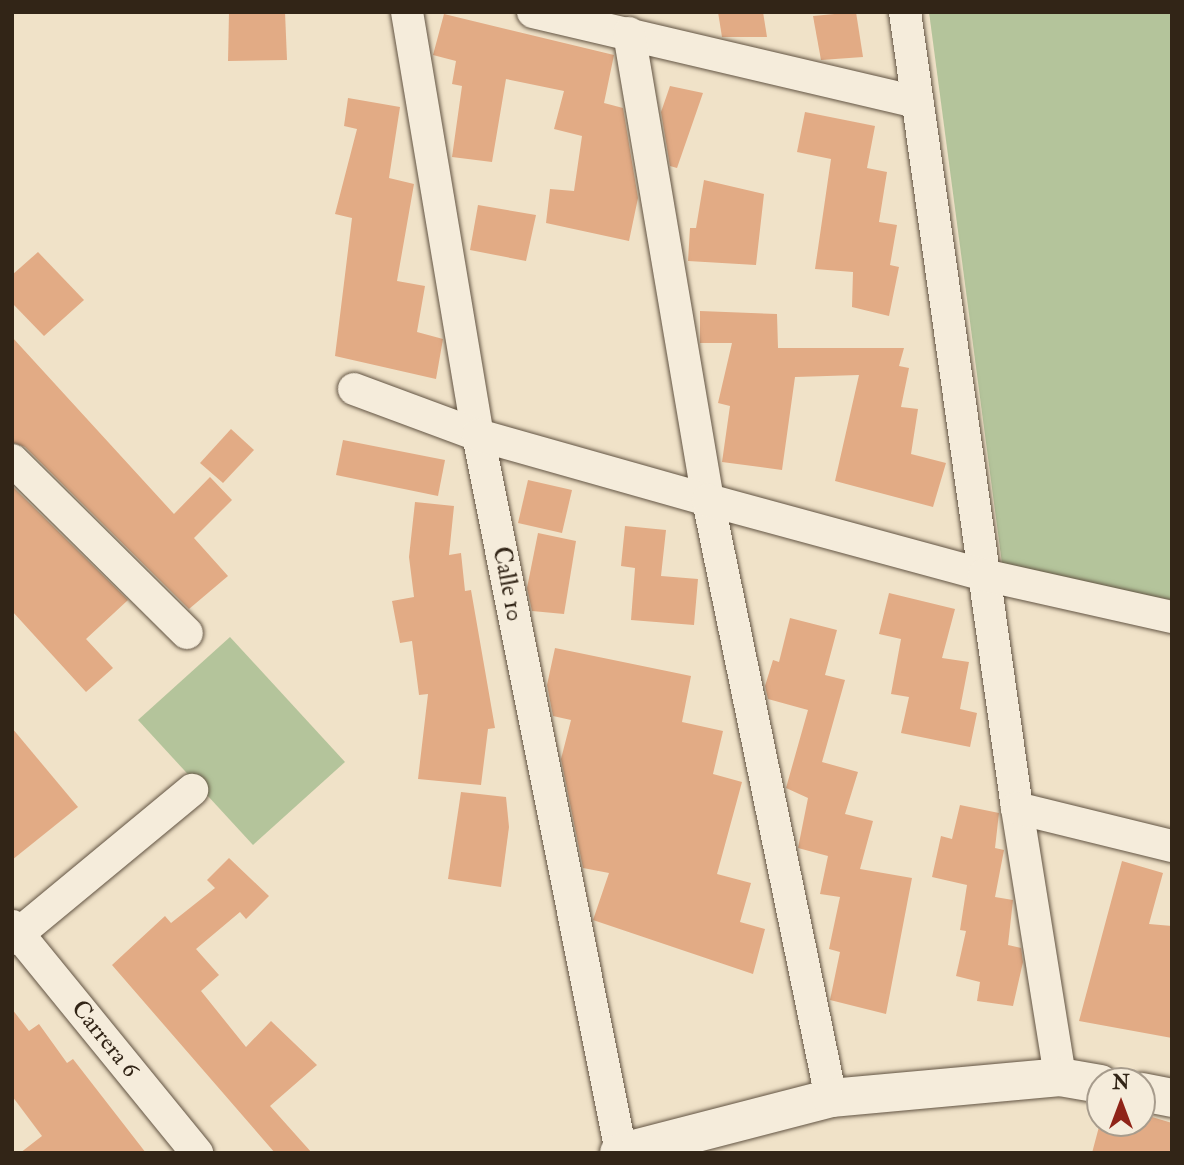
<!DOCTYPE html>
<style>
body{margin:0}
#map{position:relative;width:1184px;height:1165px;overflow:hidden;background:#f0e2c8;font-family:"IM FELL Double Pica",serif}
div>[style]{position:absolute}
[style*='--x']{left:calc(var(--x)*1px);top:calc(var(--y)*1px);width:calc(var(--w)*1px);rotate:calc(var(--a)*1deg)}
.green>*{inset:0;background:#b4c49b}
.building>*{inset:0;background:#e2ab85}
.roads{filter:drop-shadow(0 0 2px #625443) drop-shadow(0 0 2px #625443)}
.street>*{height:32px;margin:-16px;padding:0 16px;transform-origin:16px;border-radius:16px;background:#f5ecdb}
.secondary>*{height:38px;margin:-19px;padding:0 19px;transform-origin:19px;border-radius:19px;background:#f5ecdb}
span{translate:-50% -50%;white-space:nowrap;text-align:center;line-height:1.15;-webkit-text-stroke:6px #f5ecdb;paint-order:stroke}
.street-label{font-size:24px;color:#322517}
.frame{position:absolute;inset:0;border:14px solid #322517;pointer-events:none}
.north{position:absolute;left:1086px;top:1067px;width:70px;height:70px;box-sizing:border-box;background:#f5ecdb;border:2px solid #a79c8d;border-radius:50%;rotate:0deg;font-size:19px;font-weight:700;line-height:28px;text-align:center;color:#322517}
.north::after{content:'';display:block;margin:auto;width:24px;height:32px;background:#8f2418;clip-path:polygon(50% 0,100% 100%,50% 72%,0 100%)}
</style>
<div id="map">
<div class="green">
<i style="clip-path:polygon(929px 12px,1172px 12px,1172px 600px,1003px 571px)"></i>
<i style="clip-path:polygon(230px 637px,345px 762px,253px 845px,138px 720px)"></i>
</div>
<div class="building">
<i style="clip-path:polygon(229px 12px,285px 12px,287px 60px,228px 61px)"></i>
<i style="clip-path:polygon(718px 12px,763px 12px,767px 37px,722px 37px)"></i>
<i style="clip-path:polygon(856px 12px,863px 57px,821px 60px,813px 16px)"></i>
<i style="clip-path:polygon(444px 14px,614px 55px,604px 103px,623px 108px,638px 198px,629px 241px,546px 223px,550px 189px,574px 191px,582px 136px,554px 129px,564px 91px,506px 79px,492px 162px,452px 157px,462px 86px,452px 84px,456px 61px,433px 55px)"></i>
<i style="clip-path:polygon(670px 86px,703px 93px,677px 168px,670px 166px,661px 112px)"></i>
<i style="clip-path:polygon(348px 98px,400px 107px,389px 178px,414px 184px,397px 281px,425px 286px,417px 332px,443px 339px,436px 379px,335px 356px,352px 218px,335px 214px,357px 129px,344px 126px)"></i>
<i style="clip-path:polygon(805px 112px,875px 126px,867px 168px,887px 172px,879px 222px,897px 225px,890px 265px,899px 267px,889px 316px,852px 307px,853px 272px,815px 269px,831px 159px,797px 152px)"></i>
<i style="clip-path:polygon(704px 180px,764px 194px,756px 265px,688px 261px,690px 228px,696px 228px)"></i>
<i style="clip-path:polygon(478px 205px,536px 215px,526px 261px,470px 250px)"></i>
<i style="clip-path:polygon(38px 252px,84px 300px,44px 336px,12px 303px,12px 275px)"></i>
<i style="clip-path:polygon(700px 311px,777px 314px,778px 348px,904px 348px,899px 366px,909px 368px,901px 407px,918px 409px,911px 454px,946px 463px,933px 507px,835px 481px,859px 375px,795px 377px,782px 470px,722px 462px,730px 406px,718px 403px,732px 343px,700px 343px)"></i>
<i style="clip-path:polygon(12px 337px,174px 514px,210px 477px,232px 500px,194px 538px,228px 576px,189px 609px,25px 447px,12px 442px)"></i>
<i style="clip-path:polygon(231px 429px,254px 450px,223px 483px,200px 463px)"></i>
<i style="clip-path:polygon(343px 440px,445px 460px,438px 496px,336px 475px)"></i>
<i style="clip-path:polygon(528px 480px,572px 490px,562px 533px,518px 523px)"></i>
<i style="clip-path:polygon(12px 486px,128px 600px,86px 639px,113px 668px,86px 692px,12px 611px)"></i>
<i style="clip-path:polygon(415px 502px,454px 506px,449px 555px,461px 553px,465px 591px,471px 590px,495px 728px,488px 729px,481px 785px,418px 779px,428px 694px,419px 695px,412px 641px,400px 643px,392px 601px,414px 597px,409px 557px)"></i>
<i style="clip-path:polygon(625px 526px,666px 530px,661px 576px,698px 579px,694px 625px,631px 620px,635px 568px,621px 566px)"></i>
<i style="clip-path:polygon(538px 533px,576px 541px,564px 614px,532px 611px,527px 588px)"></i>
<i style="clip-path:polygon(889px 593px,955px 609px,942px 658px,969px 662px,960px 709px,977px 713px,970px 747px,901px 733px,909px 697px,891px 694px,901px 639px,879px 634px)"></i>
<i style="clip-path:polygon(790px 618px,837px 630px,825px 675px,845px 680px,822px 762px,858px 772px,845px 814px,873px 821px,860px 869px,912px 878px,886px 1014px,830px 1000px,840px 952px,829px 949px,840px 897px,820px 894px,828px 856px,798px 848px,808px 798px,786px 788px,808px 710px,768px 699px,765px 686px,773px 660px,779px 662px)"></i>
<i style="clip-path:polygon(555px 648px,691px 676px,682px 722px,723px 731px,713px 774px,742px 782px,717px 874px,751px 883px,740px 922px,765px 929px,753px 974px,593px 920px,609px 873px,583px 868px,561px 759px,571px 720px,553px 716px,547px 685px)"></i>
<i style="clip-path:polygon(12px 728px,78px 807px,12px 860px)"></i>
<i style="clip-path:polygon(461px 792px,506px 797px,509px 827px,501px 887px,448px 879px)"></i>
<i style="clip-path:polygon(960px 805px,999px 813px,995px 848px,1004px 850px,995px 897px,1013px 900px,1008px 945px,1021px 948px,1023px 962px,1013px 1006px,977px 1001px,980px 982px,956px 976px,966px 931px,960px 930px,967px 885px,932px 877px,941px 836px,952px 839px)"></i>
<i style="clip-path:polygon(229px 858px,269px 896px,246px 919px,240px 912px,196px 949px,219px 975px,201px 991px,246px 1047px,271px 1021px,317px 1065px,270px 1106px,312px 1153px,275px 1153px,112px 965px,165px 916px,171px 923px,215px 888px,207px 880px)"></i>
<i style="clip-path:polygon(1122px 861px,1163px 873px,1149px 924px,1172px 926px,1172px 1038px,1079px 1021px)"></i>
<i style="clip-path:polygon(12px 1009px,29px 1031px,39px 1024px,67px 1063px,73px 1059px,146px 1153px,20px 1153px,42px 1136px,12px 1096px)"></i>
<i style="clip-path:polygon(1142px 1114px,1172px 1123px,1172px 1153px,1092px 1153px,1100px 1123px,1142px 1123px)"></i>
</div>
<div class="roads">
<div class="street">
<i style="--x:407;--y:12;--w:429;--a:80.5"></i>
<i style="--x:478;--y:435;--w:731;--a:78.72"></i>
<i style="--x:533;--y:12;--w:395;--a:13.2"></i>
<i style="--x:905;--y:12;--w:804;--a:81.99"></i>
<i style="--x:1017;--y:808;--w:272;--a:80.9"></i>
<i style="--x:629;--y:33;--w:474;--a:80.4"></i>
<i style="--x:708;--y:500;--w:611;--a:78.38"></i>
<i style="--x:354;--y:389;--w:132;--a:20.4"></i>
<i style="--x:478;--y:435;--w:239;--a:15.8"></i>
<i style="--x:708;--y:500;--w:286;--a:15.2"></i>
<i style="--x:984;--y:575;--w:193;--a:12.6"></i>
<i style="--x:12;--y:460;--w:246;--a:44.7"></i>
<i style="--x:1017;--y:808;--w:160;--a:13.8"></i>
<i style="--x:12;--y:926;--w:293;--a:50.8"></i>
<i style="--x:12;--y:939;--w:234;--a:-39.6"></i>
</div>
<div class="secondary">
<i style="--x:1142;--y:1092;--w:31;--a:11"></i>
<i style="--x:619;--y:1153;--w:219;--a:-14.5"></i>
<i style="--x:831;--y:1098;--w:230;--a:-5.2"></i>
<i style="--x:1060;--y:1077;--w:41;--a:9.9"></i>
</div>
</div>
<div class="street-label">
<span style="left:508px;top:584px;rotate:79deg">Calle 10</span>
<span style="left:105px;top:1039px;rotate:51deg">Carrera 6</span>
</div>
<div class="frame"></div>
<div class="north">N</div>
</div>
